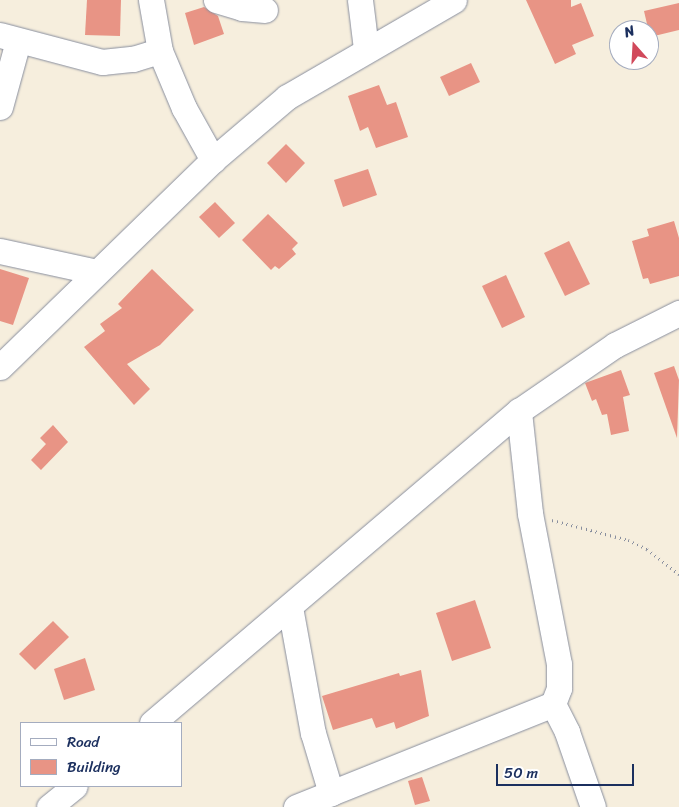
<!DOCTYPE html>
<style>
body{margin:0}
#map{position:relative;width:679px;height:807px;overflow:hidden;background:#f6eedd;font-family:Sriracha,sans-serif}
div>[style]{position:absolute}
[style*='--x']{left:calc(var(--x)*1px);top:calc(var(--y)*1px);width:calc(var(--w)*1px);rotate:calc(var(--a)*1deg)}
.building>*{inset:0;background:#e89485}
.path>*{height:3px;margin-top:-1.5px;transform-origin:0;background:repeating-linear-gradient(90deg,#888e9e 0 1px,transparent 0 5px)}
.roads{filter:drop-shadow(0 0 1px #888e9e) drop-shadow(0 0 1px #888e9e)}
.minor>*{height:25px;margin:-12.5px;padding:0 12.5px;transform-origin:12.5px;border-radius:12.5px;background:#fff}
span{translate:-50% -50%;white-space:nowrap;text-align:center;line-height:1.15;-webkit-text-stroke:5px #fff;paint-order:stroke}
.legend{position:absolute;left:20px;top:722px;width:162px;height:65px;box-sizing:border-box;background:#fff;border:1px solid #a4acbf;margin:0;padding:6px 9px;list-style:none;font-size:15px;color:#1b2f5e}
.legend li{display:flex;align-items:center;gap:10px;height:25px}
.legend b{width:25px;border:1px solid #a4acbf}
.north{position:absolute;left:609px;top:20px;width:50px;height:50px;box-sizing:border-box;background:#fff;border:1px solid #a4acbf;border-radius:50%;rotate:341deg;font-size:14px;font-weight:700;line-height:20px;text-align:center;color:#1b2f5e}
.north::after{content:'';display:block;margin:auto;width:18px;height:22px;background:#d1495b;clip-path:polygon(50% 0,100% 100%,50% 72%,0 100%)}
.scale{position:absolute;left:496px;top:764px;width:138px;height:22px;box-sizing:border-box;border:2px solid #1b2f5e;border-top:0;padding-left:6px;font-size:15px;line-height:18px;white-space:nowrap;color:#1b2f5e;-webkit-text-stroke:4px #fff;paint-order:stroke}
</style>
<div id="map">
<div class="building">
<i style="clip-path:polygon(87px 0,121px 0,120px 36px,85px 35px)"></i>
<i style="clip-path:polygon(526px 0,571px 0,571px 7px,581px 3px,594px 36px,572px 45px,576px 54px,555px 64px)"></i>
<i style="clip-path:polygon(679px 3px,679px 30px,650px 37px,644px 11px)"></i>
<i style="clip-path:polygon(204px 7px,218px 16px,224px 34px,194px 45px,185px 13px)"></i>
<i style="clip-path:polygon(471px 63px,480px 82px,449px 96px,440px 77px)"></i>
<i style="clip-path:polygon(379px 85px,387px 105px,396px 102px,408px 137px,376px 148px,368px 127px,360px 131px,348px 96px)"></i>
<i style="clip-path:polygon(286px 144px,305px 163px,286px 183px,267px 163px)"></i>
<i style="clip-path:polygon(368px 169px,377px 195px,343px 207px,334px 180px)"></i>
<i style="clip-path:polygon(215px 202px,235px 223px,219px 238px,199px 217px)"></i>
<i style="clip-path:polygon(268px 214px,298px 243px,292px 249px,296px 254px,279px 269px,275px 266px,271px 270px,242px 240px)"></i>
<i style="clip-path:polygon(674px 221px,679px 238px,679px 276px,650px 284px,648px 278px,643px 279px,632px 241px,649px 236px,647px 229px)"></i>
<i style="clip-path:polygon(569px 241px,590px 284px,565px 296px,544px 253px)"></i>
<i style="clip-path:polygon(0 269px,29px 278px,13px 325px,0 321px)"></i>
<i style="clip-path:polygon(152px 269px,194px 310px,160px 345px,127px 364px,150px 389px,134px 405px,84px 347px,105px 331px,100px 324px,122px 308px,118px 304px)"></i>
<i style="clip-path:polygon(506px 275px,525px 317px,502px 328px,482px 286px)"></i>
<i style="clip-path:polygon(674px 366px,679px 380px,677px 438px,654px 373px)"></i>
<i style="clip-path:polygon(621px 370px,630px 395px,623px 397px,629px 431px,611px 435px,607px 414px,602px 415px,596px 399px,592px 401px,585px 383px)"></i>
<i style="clip-path:polygon(53px 425px,68px 442px,41px 470px,31px 460px,46px 444px,40px 438px)"></i>
<i style="clip-path:polygon(475px 600px,491px 648px,452px 661px,436px 613px)"></i>
<i style="clip-path:polygon(53px 621px,69px 637px,35px 670px,19px 654px)"></i>
<i style="clip-path:polygon(85px 658px,95px 690px,64px 700px,54px 669px)"></i>
<i style="clip-path:polygon(421px 670px,429px 716px,396px 729px,394px 722px,376px 728px,372px 718px,333px 730px,322px 696px,399px 673px,400px 676px)"></i>
<i style="clip-path:polygon(422px 777px,430px 801px,415px 805px,408px 781px)"></i>
</div>
<div class="path">
<i style="--x:552;--y:520;--w:79;--a:14.7"></i>
<i style="--x:628;--y:540;--w:21;--a:25"></i>
<i style="--x:647;--y:549;--w:41;--a:38"></i>
</div>
<div class="roads">
<div class="minor">
<i style="--x:151;--y:0;--w:52;--a:80"></i>
<i style="--x:160;--y:51;--w:62;--a:67.2"></i>
<i style="--x:184;--y:108;--w:60;--a:60.9"></i>
<i style="--x:216;--y:0;--w:27;--a:17"></i>
<i style="--x:242;--y:8;--w:23;--a:5"></i>
<i style="--x:360;--y:0;--w:49;--a:83"></i>
<i style="--x:0;--y:35;--w:106;--a:14.8"></i>
<i style="--x:102;--y:62;--w:31;--a:-6"></i>
<i style="--x:133;--y:59;--w:28;--a:-17"></i>
<i style="--x:0;--y:107;--w:68;--a:-74.7"></i>
<i style="--x:0;--y:251;--w:99;--a:12.2"></i>
<i style="--x:0;--y:367;--w:297;--a:-44.2"></i>
<i style="--x:213;--y:160;--w:97;--a:-40.4"></i>
<i style="--x:287;--y:97;--w:193;--a:-30.1"></i>
<i style="--x:290;--y:607;--w:128;--a:79.7"></i>
<i style="--x:313;--y:733;--w:63;--a:73.3"></i>
<i style="--x:553;--y:704;--w:31;--a:63"></i>
<i style="--x:567;--y:732;--w:79;--a:70.9"></i>
<i style="--x:152;--y:723;--w:482;--a:-40.4"></i>
<i style="--x:519;--y:411;--w:116;--a:-34.5"></i>
<i style="--x:615;--y:345;--w:72;--a:-26.6"></i>
<i style="--x:49;--y:807;--w:33;--a:-39"></i>
<i style="--x:296;--y:807;--w:277;--a:-21.8"></i>
<i style="--x:553;--y:704;--w:17;--a:-69"></i>
<i style="--x:559;--y:688;--w:24;--a:-90"></i>
<i style="--x:559;--y:664;--w:154;--a:-100.9"></i>
<i style="--x:530;--y:513;--w:103;--a:-96.2"></i>
</div>
</div>
<ul class="legend">
<li><b style="height:6px;background:#fff"></b>Road</li>
<li><b style="height:14px;background:#e89485"></b>Building</li>
</ul>
<div class="north">N</div>
<div class="scale">50 m</div>
</div>
